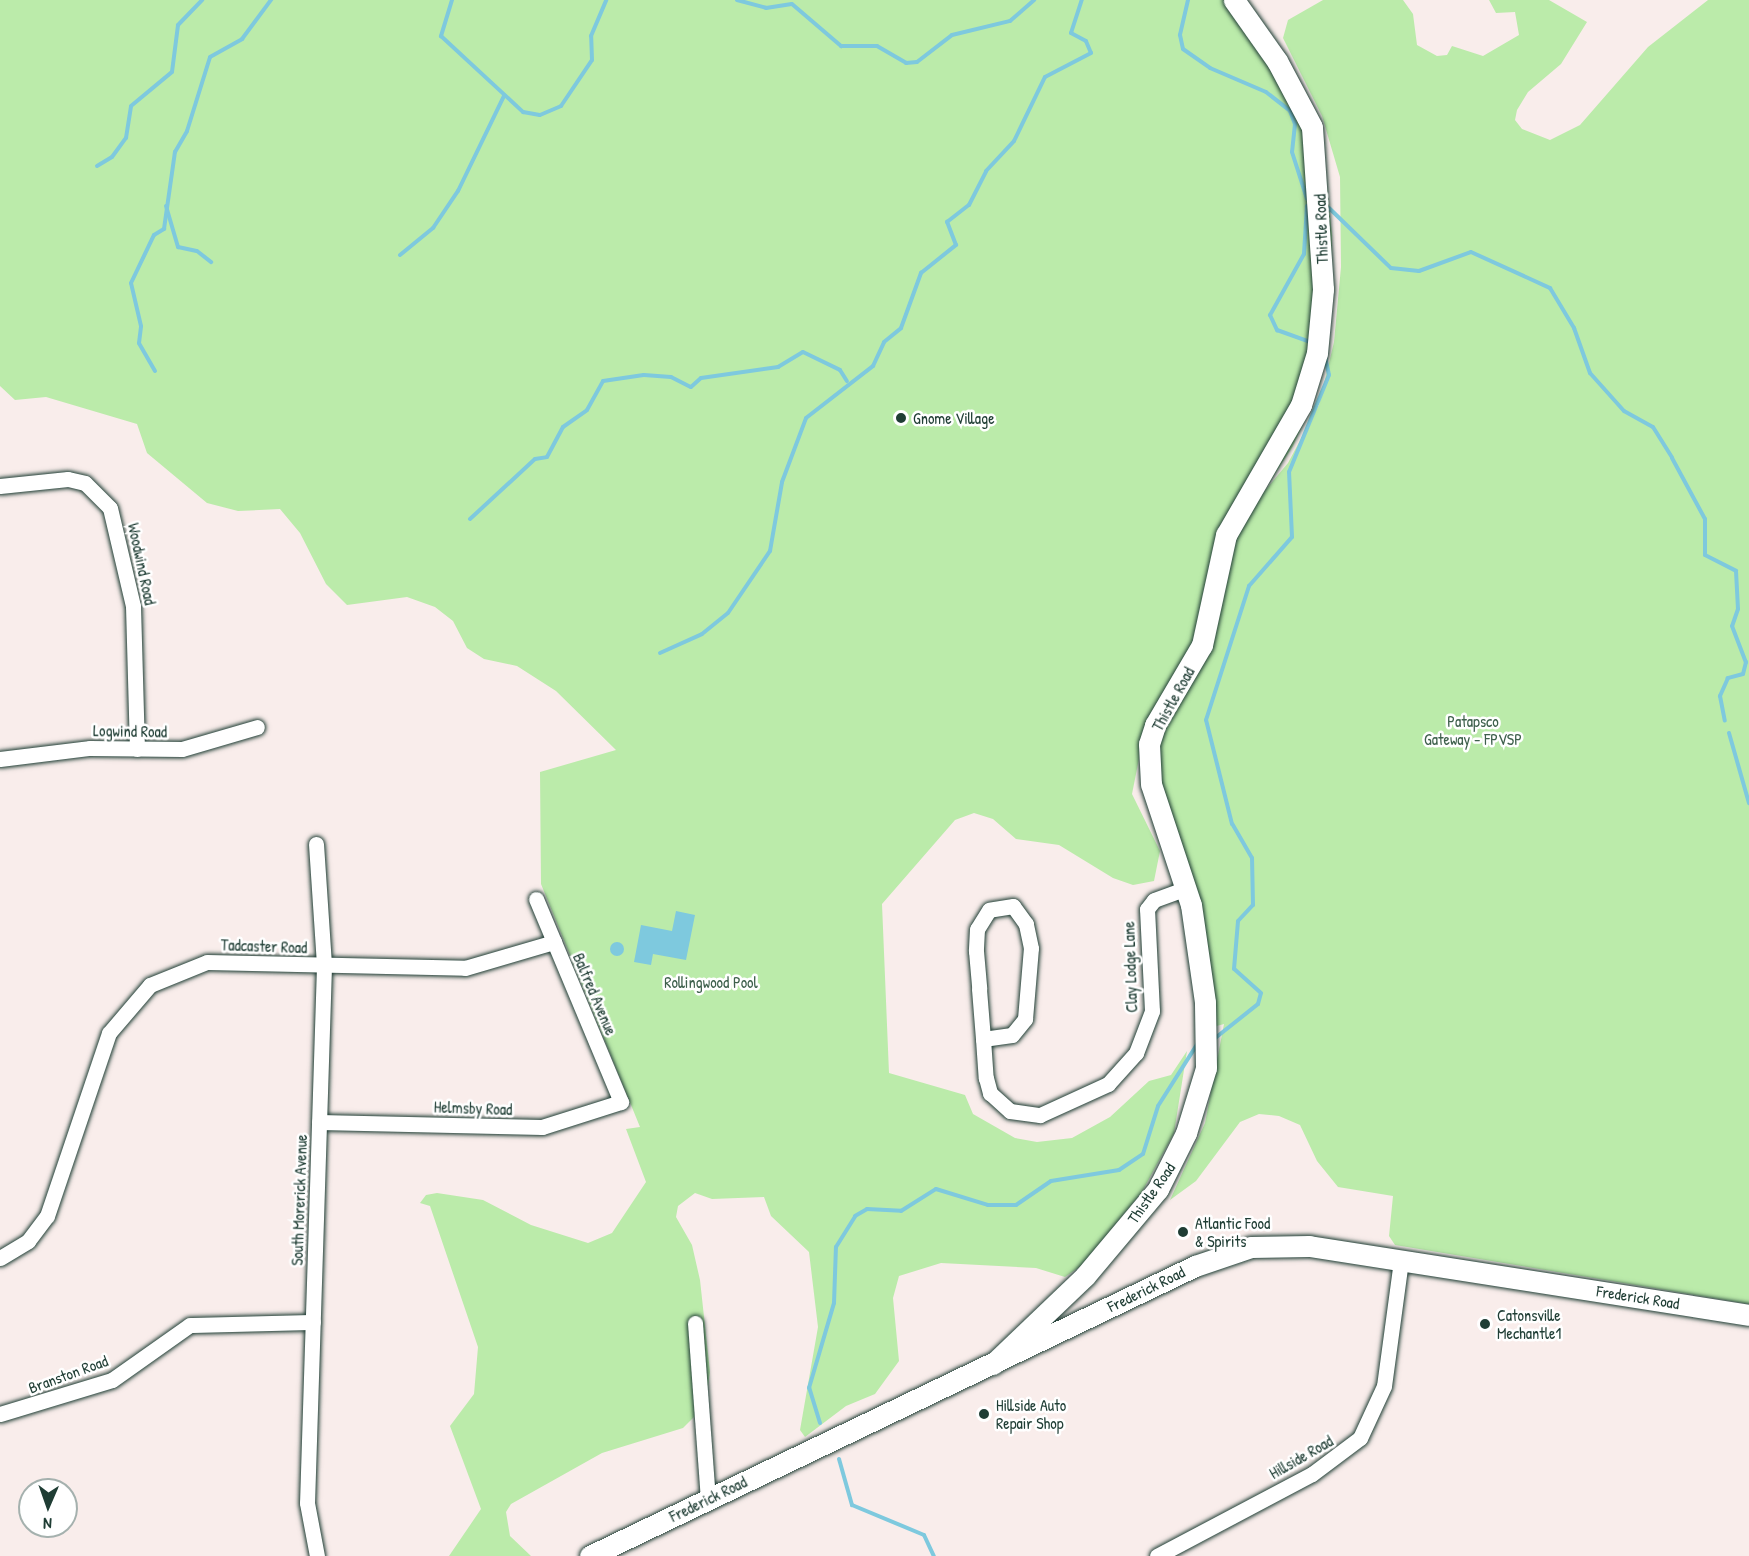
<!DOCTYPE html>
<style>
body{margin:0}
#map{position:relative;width:1749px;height:1556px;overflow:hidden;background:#f9edeb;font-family:"Patrick Hand",sans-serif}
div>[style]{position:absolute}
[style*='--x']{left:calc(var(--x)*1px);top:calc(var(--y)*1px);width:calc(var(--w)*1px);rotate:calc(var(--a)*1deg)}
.green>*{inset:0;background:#bbebaa}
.water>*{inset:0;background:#7ec9de}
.round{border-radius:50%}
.stream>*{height:4px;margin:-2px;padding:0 2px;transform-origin:2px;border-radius:2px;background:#7ec9de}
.roads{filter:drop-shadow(0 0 2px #1f3d34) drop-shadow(0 0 2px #1f3d34)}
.street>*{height:15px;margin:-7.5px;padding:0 7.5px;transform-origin:7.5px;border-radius:7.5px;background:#fff}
.secondary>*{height:21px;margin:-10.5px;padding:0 10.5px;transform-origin:10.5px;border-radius:10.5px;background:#fff}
.dots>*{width:16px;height:16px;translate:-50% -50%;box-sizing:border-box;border:3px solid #fff;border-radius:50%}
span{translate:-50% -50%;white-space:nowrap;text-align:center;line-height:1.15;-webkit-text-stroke:5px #fff;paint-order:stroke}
.street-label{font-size:16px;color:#1f3d34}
.poi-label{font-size:16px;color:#1f3d34}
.left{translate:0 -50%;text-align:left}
.park-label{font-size:16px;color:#3e604c}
.north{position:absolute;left:18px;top:1478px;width:60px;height:60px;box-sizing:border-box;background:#fff;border:2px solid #a5b1ae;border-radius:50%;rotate:182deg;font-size:16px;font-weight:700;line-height:24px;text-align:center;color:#1f3d34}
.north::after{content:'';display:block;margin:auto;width:21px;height:27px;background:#1f3d34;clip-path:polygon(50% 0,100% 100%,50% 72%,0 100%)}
</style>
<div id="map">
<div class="green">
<i style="clip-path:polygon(0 0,1241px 0,1324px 157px,1332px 235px,1330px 312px,1315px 397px,1293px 446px,1262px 494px,1288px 463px,1319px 405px,1334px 342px,1341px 267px,1340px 177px,1322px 116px,1283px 38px,1288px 20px,1323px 0,1403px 0,1413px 14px,1417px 45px,1437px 56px,1447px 55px,1452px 46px,1483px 56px,1519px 35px,1515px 12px,1496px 13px,1489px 0,1549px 0,1587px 22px,1561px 64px,1528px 92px,1517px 110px,1515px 120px,1522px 129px,1550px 140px,1580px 125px,1648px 47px,1708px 0,1749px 0,1749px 1304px,1395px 1245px,1389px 1236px,1393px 1196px,1338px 1187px,1317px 1161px,1300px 1125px,1279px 1116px,1259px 1114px,1240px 1122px,1196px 1181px,1170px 1200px,1205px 1123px,1224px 1024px,1213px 1027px,1147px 719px,1132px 794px,1160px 851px,1154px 881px,1133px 885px,1113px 878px,1059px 845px,1016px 839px,993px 819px,974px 813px,955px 820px,882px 904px,889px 1073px,965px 1095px,973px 1114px,1015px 1138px,1037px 1142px,1072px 1138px,1110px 1117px,1149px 1081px,1171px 1075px,1187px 1051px,1174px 1133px,1142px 1192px,1081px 1266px,1065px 1277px,1036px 1268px,941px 1263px,899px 1276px,893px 1298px,899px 1361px,875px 1394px,846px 1406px,805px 1437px,800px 1430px,818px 1327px,809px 1252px,771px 1216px,764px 1197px,712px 1199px,695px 1193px,678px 1206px,676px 1217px,692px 1245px,700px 1280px,710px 1372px,705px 1406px,683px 1428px,602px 1453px,511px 1504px,506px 1512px,510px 1536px,531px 1556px,449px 1556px,481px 1509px,450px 1426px,474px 1394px,478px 1347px,430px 1206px,420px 1203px,426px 1195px,437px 1193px,483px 1200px,531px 1225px,588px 1243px,612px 1233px,646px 1182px,626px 1129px,640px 1127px,541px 884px,540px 772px,616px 750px,556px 691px,517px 666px,484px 659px,467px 648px,453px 621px,435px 607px,407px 597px,347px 605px,326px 584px,300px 533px,280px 509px,238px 511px,207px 503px,147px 453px,137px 424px,46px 397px,15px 400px,0 386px)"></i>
</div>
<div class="water">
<i style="clip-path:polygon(676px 911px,695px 915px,686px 960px,653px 954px,651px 965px,634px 962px,641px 925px,672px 931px)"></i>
<i class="round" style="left:610px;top:942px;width:14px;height:14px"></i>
</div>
<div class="stream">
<i style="--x:452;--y:0;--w:38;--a:107"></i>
<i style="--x:441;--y:36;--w:112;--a:42.8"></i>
<i style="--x:523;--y:112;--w:17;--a:10"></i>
<i style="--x:540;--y:115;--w:23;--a:-23"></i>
<i style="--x:561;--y:106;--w:55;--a:-56"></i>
<i style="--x:592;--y:60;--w:24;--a:-92"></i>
<i style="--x:591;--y:36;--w:39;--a:-67"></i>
<i style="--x:737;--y:0;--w:30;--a:15"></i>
<i style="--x:766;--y:8;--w:26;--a:-9"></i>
<i style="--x:792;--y:4;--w:65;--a:40.6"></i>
<i style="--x:841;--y:46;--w:36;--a:0"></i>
<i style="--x:877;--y:46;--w:34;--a:30"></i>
<i style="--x:906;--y:63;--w:11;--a:-5"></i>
<i style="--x:917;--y:62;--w:44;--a:-37.6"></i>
<i style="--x:952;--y:35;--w:60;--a:-13.6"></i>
<i style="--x:1010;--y:21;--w:32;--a:-41"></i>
<i style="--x:1188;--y:0;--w:36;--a:103"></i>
<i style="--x:1180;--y:35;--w:14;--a:78"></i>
<i style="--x:1183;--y:49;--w:33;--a:35"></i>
<i style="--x:1210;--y:68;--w:61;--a:23.2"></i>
<i style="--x:1266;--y:92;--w:31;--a:38"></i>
<i style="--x:1290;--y:111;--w:14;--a:69"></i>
<i style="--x:1295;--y:124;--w:28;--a:96"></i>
<i style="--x:1292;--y:152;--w:49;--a:72.3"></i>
<i style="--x:97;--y:166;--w:17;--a:-31"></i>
<i style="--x:112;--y:157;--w:24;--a:-54"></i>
<i style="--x:126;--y:138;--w:32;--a:-81"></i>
<i style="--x:131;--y:106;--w:53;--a:-39.7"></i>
<i style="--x:172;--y:72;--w:47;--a:-82.7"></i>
<i style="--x:178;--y:25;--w:35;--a:-46"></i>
<i style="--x:166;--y:206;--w:43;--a:73.7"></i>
<i style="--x:178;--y:247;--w:19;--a:12"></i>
<i style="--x:197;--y:251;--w:18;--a:38"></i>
<i style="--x:1307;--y:206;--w:48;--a:93.6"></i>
<i style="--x:1304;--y:254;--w:70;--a:119.1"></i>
<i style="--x:1270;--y:315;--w:17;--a:65"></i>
<i style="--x:1277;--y:330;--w:35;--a:20"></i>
<i style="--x:1329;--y:208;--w:86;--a:44.1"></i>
<i style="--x:1391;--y:268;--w:28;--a:6"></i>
<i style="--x:1419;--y:271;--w:55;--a:-20.1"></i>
<i style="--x:1471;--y:252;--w:87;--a:24.5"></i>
<i style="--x:1550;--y:288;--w:47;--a:59"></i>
<i style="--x:1574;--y:328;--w:48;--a:70.4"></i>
<i style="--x:1590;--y:373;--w:51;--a:48.2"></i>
<i style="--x:1624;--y:411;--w:33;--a:29"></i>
<i style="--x:1653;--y:427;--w:36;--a:58"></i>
<i style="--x:1672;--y:458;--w:69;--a:61.6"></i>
<i style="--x:1705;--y:519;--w:36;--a:90"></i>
<i style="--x:1705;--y:555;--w:35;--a:27"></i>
<i style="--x:1736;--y:571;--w:38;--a:87"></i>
<i style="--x:1738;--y:609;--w:18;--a:109"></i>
<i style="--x:1732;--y:626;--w:39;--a:69"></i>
<i style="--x:1746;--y:662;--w:12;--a:104"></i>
<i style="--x:1743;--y:674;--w:16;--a:165"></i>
<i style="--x:1728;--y:678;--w:20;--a:114"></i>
<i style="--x:1720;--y:696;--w:25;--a:79"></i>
<i style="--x:400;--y:255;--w:43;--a:-39.3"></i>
<i style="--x:433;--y:228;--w:45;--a:-56"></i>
<i style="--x:458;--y:191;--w:106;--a:-64.2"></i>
<i style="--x:155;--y:371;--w:32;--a:-120"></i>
<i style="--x:139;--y:343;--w:17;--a:-83"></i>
<i style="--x:141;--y:326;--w:44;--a:-103.1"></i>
<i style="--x:131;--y:283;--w:53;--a:-64.4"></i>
<i style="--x:154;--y:235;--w:12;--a:-31"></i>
<i style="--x:164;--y:229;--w:78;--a:-81.9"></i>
<i style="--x:175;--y:152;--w:24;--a:-60"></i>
<i style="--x:187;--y:131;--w:77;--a:-72.7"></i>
<i style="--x:210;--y:57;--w:37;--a:-29"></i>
<i style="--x:242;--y:39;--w:49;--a:-53.4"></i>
<i style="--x:470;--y:519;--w:88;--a:-42.7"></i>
<i style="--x:535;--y:459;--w:12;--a:-9"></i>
<i style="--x:547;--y:457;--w:34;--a:-62"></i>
<i style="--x:563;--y:427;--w:29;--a:-35"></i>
<i style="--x:587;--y:410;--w:33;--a:-61"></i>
<i style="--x:603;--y:381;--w:41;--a:-8.3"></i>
<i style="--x:644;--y:375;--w:27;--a:4"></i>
<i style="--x:671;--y:377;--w:22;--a:27"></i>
<i style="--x:691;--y:387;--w:13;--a:-42"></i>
<i style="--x:701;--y:378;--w:78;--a:-8.1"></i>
<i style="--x:778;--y:367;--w:29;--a:-31"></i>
<i style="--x:803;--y:352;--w:41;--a:25.9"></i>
<i style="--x:840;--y:370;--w:13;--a:58"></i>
<i style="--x:660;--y:653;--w:46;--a:-24.3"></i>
<i style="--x:702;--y:634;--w:33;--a:-39"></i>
<i style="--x:728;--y:613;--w:75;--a:-55.9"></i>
<i style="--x:770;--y:551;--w:70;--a:-80.1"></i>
<i style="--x:782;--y:482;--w:68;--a:-69.4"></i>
<i style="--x:806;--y:418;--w:85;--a:-37.8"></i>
<i style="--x:873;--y:366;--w:26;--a:-65"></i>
<i style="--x:884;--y:342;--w:22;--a:-39"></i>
<i style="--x:901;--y:328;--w:59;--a:-70"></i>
<i style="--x:921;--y:273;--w:45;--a:-38.7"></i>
<i style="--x:956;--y:245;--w:25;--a:-111"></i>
<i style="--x:947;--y:222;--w:28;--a:-38"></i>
<i style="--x:969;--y:205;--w:38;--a:-63"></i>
<i style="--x:986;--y:171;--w:41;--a:-47"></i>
<i style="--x:1014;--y:141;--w:71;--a:-64.2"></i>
<i style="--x:1045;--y:77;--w:52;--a:-27.6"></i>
<i style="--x:1091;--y:53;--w:13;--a:-113"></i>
<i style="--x:1086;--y:41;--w:17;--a:-152"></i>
<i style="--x:1071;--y:33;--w:35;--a:-72"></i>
<i style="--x:1729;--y:733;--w:73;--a:74.1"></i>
<i style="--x:1214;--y:1039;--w:56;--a:-38.5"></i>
<i style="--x:1258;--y:1004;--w:11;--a:-75"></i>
<i style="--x:1261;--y:993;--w:36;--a:-138"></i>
<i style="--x:1234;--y:969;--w:48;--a:-85.2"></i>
<i style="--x:1238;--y:921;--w:22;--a:-47"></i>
<i style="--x:1253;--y:905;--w:47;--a:-91.2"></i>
<i style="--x:1252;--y:858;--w:39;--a:-120"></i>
<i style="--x:1232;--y:824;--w:107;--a:-104"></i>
<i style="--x:1206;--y:720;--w:141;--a:-72.2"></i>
<i style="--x:1249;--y:586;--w:65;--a:-48.7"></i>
<i style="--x:1292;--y:537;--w:65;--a:-92.6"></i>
<i style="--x:1289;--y:472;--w:105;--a:-67.6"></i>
<i style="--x:1329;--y:375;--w:25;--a:-102"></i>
<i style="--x:820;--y:1423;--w:37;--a:-107"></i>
<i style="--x:809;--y:1388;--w:89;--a:-73.6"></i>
<i style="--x:834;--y:1303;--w:56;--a:-88"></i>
<i style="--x:836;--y:1247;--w:36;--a:-58"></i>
<i style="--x:855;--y:1216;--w:14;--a:-30"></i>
<i style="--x:867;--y:1209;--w:34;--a:3"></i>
<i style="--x:901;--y:1211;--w:41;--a:-32.2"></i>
<i style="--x:936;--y:1189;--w:54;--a:17.1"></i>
<i style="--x:988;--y:1205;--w:28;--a:0"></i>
<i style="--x:1016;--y:1205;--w:42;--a:-34.4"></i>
<i style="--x:1051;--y:1181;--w:69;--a:-9.2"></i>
<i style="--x:1119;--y:1170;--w:29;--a:-34"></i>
<i style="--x:1143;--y:1154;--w:50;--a:-72.6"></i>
<i style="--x:1158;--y:1106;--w:75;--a:-57.6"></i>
<i style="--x:839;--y:1459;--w:48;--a:74.2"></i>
<i style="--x:852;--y:1505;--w:78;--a:22.6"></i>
<i style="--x:924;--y:1535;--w:23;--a:65"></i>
</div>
<div class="roads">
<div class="street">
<i style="--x:0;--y:486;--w:68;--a:-5.9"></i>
<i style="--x:68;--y:479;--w:17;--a:13"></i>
<i style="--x:85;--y:483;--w:35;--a:45"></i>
<i style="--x:110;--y:508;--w:101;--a:76.8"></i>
<i style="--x:133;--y:606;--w:143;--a:88.4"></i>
<i style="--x:0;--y:759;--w:91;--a:-7"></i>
<i style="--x:90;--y:748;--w:92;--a:0.6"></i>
<i style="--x:182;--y:749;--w:78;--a:-16.3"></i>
<i style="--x:316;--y:844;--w:122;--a:86.2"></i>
<i style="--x:324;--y:966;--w:537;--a:91.81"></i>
<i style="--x:307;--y:1503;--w:54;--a:79.3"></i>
<i style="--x:983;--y:1039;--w:29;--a:-8"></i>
<i style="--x:1012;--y:1035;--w:21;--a:-51"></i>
<i style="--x:1025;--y:1019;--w:71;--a:-85.2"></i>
<i style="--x:1031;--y:948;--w:25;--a:-102"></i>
<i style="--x:1026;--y:924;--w:22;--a:-126"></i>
<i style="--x:1013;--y:906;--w:24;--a:171"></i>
<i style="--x:989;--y:910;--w:22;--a:122"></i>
<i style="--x:977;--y:929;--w:22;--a:93"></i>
<i style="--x:976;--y:951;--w:38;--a:85"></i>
<i style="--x:979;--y:989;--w:50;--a:85.4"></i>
<i style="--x:983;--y:1039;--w:39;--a:86"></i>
<i style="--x:986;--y:1078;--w:16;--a:75"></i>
<i style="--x:990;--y:1093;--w:27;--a:42"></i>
<i style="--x:1010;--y:1111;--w:30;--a:8"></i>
<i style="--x:1040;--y:1115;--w:75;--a:-24.5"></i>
<i style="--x:1108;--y:1084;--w:42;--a:-47.9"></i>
<i style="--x:1136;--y:1053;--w:45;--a:-69.1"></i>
<i style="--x:1152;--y:1011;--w:102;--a:-92.8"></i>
<i style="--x:1147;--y:909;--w:11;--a:-52"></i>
<i style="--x:1154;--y:900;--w:35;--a:-20"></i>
<i style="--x:319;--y:1122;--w:223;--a:1.3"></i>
<i style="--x:542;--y:1127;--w:83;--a:-17.6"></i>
<i style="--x:621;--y:1102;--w:220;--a:-112.7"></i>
<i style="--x:0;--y:1258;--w:33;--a:-31"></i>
<i style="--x:28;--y:1241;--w:31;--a:-53"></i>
<i style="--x:47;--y:1216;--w:193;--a:-71.3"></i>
<i style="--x:109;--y:1033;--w:63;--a:-49.5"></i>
<i style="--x:150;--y:985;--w:61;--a:-22"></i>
<i style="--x:207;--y:962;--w:258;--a:1.3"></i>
<i style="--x:465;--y:968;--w:93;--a:-16.3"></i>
<i style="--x:695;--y:1323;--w:175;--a:85.8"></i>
<i style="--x:0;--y:1414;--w:117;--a:-16.9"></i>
<i style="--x:112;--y:1380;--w:95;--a:-35.2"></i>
<i style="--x:190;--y:1325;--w:123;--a:-1.4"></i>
<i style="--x:1157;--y:1556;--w:175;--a:-27.9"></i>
<i style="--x:1312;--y:1474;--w:60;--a:-36.9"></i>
<i style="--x:1360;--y:1438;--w:57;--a:-65.2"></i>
<i style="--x:1384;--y:1386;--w:127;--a:-82.3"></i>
</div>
<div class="secondary">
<i style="--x:993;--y:1364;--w:127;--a:-43.7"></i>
<i style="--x:1085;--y:1276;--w:114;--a:-50"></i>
<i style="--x:1158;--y:1189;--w:63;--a:-63.4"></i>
<i style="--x:1186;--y:1133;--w:68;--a:-72.9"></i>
<i style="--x:1206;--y:1068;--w:66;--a:-90.9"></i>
<i style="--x:1205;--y:1002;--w:98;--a:-98.2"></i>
<i style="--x:1191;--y:905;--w:127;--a:-108.3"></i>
<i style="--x:1151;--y:784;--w:40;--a:-92.9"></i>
<i style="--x:1149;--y:744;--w:20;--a:-72"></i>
<i style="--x:1155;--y:725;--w:93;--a:-59.6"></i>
<i style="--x:1202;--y:645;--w:113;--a:-77.7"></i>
<i style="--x:1226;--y:535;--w:150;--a:-60"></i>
<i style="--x:1301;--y:405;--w:54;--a:-72.9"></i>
<i style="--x:1317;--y:353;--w:64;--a:-84.6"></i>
<i style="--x:1323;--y:289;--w:162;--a:-93.9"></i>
<i style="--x:1312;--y:127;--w:75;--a:-117.9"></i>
<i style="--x:1277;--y:61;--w:75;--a:-125.2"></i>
<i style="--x:590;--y:1556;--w:671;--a:-25.61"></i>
<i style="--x:1195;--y:1266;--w:59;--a:-18.7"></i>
<i style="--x:1251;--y:1247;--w:58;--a:-1"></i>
<i style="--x:1309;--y:1246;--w:445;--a:8.9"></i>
</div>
</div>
<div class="dots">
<i style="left:901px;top:418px;background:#1f3d34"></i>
<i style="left:1183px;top:1232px;background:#1f3d34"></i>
<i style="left:1485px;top:1324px;background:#1f3d34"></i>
<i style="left:984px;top:1414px;background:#1f3d34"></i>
</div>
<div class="street-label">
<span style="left:1321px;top:229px;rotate:-92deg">Thistle Road</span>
<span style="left:142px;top:564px;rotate:78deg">Woodwind Road</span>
<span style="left:1173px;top:699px;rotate:-61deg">Thistle Road</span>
<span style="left:130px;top:731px;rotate:1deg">Logwind Road</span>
<span style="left:264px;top:946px;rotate:2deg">Tadcaster Road</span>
<span style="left:1130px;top:967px;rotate:-92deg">Clay Lodge Lane</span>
<span style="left:595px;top:994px;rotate:67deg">Balfred Avenue</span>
<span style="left:473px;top:1108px;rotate:2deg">Helmsby Road</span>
<span style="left:1151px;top:1193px;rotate:-55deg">Thistle Road</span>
<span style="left:299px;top:1200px;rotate:-88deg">South Morerick Avenue</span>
<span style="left:1146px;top:1289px;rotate:-26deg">Frederick Road</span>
<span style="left:1638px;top:1297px;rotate:9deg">Frederick Road</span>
<span style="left:68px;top:1374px;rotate:-20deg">Branston Road</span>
<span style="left:1301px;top:1457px;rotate:-30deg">Hillside Road</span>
<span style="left:708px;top:1499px;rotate:-26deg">Frederick Road</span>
</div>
<div class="poi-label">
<span class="left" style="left:913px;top:418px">Gnome Village</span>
<span class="left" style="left:1195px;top:1232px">Atlantic Food<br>&amp; Spirits</span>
<span class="left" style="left:1497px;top:1324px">Catonsville<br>Mechantle1</span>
<span class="left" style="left:996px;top:1414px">Hillside Auto<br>Repair Shop</span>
</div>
<div class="park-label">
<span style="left:1473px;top:730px">Patapsco<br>Gateway - FPVSP</span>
<span style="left:711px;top:982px">Rollingwood Pool</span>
</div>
<div class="north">N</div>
</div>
